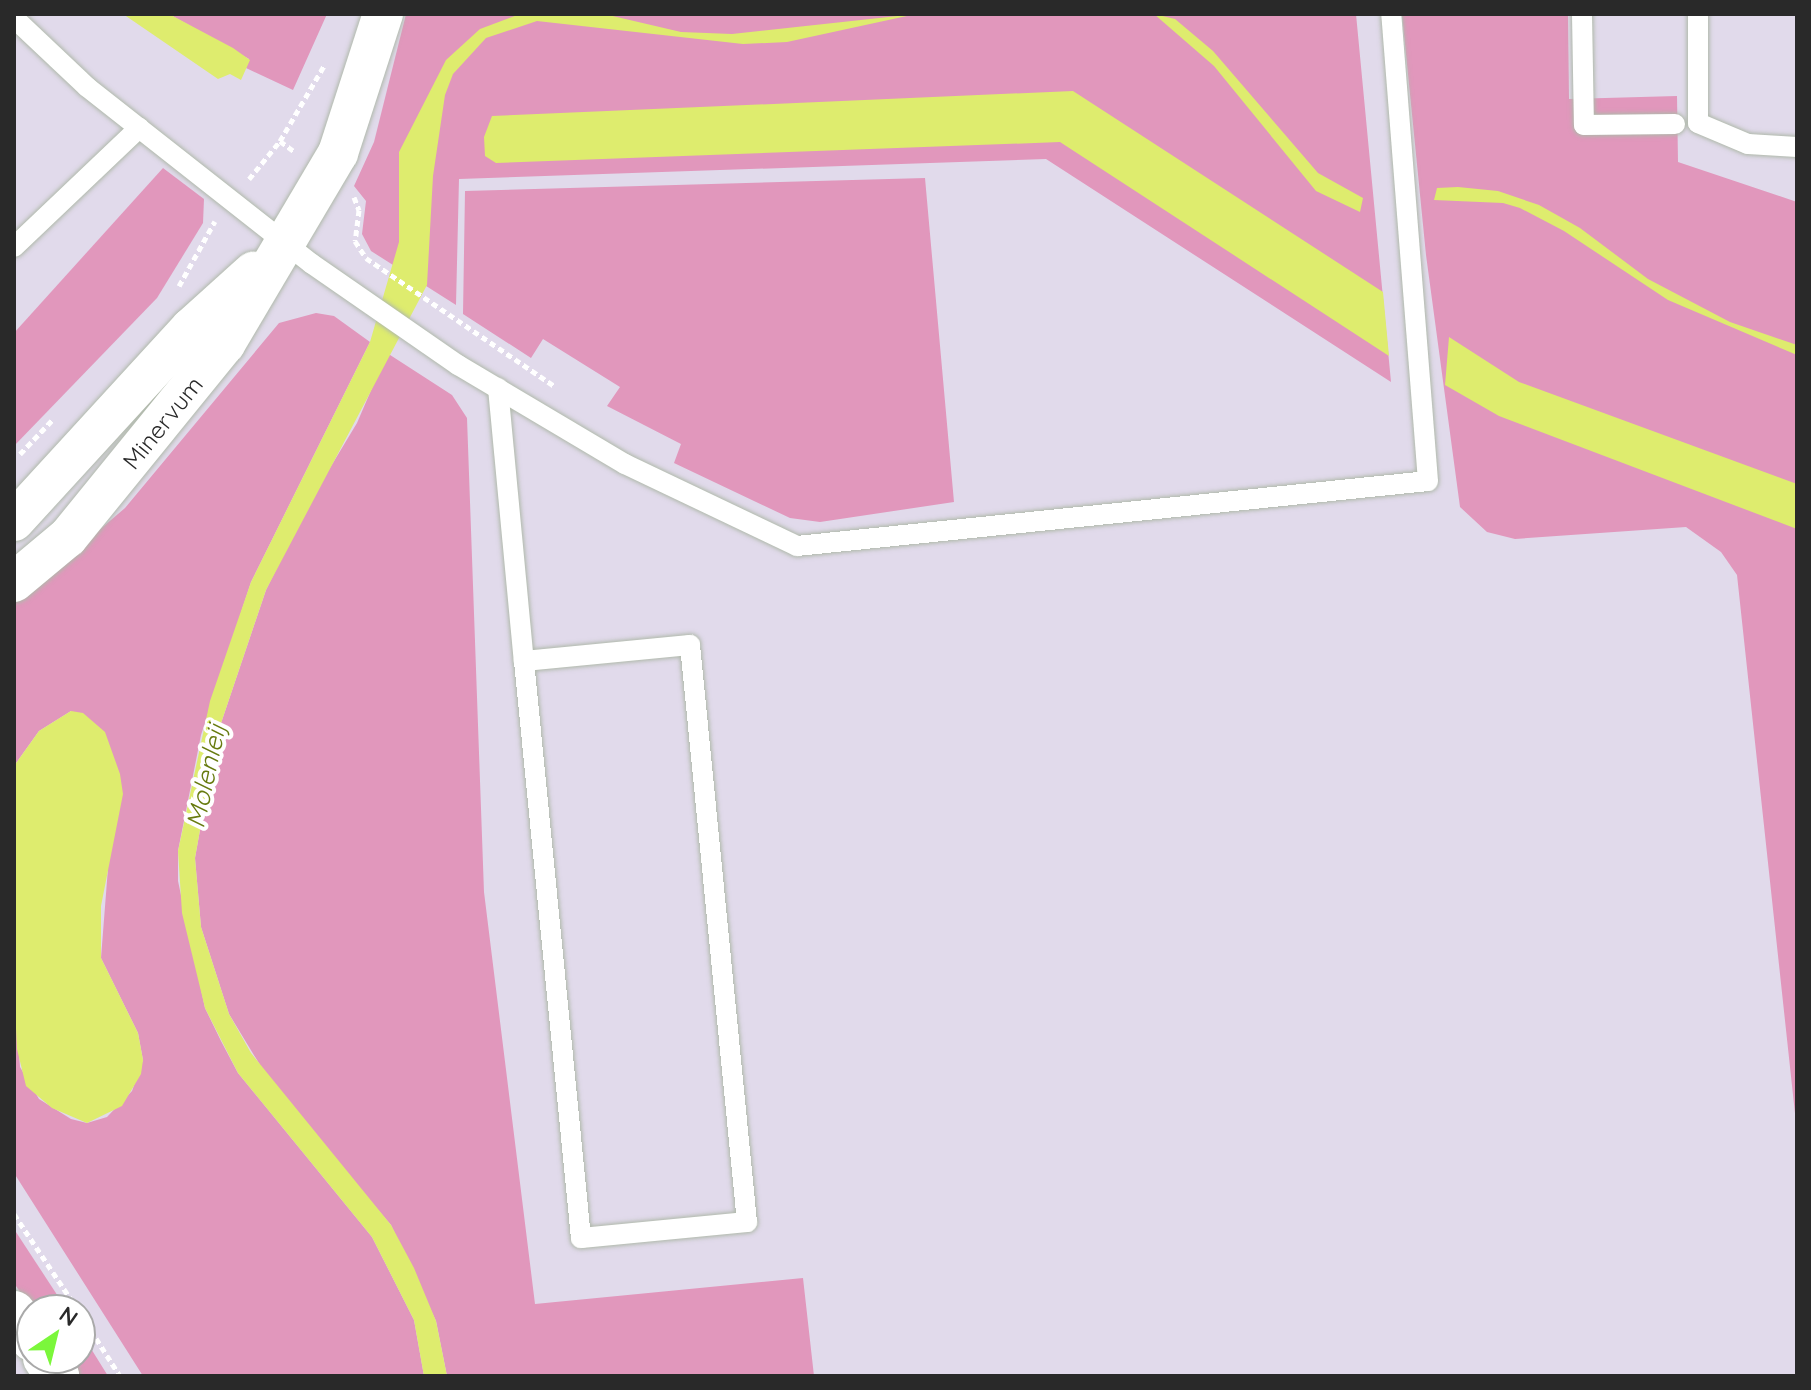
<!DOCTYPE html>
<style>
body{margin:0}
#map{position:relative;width:1811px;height:1390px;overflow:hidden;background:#e1daeb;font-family:Quicksand,sans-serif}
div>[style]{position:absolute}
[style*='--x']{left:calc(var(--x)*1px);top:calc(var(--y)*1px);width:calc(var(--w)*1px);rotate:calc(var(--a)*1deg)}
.green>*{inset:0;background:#e197bc}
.water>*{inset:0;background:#deec6e}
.path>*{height:5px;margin-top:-2.5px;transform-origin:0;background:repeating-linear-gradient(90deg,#fff 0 6px,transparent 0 10px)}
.roads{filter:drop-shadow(0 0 2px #b0b9ab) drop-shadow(0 0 2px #b0b9ab)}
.lane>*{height:20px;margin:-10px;padding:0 10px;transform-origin:10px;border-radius:10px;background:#fff}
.street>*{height:40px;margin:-20px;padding:0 20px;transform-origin:20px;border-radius:20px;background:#fff}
.secondary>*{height:44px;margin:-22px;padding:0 22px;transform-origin:22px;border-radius:22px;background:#fff}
span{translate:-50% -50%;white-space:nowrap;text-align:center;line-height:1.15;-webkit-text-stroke:8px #fff;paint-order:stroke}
.street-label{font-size:24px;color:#292929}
.water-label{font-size:26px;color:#677b0f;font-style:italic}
.frame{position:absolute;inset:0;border:16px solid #292929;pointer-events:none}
.north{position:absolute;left:16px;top:1294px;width:80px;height:80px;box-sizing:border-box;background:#fff;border:2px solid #a9a9a9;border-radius:50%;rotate:35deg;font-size:22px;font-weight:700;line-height:32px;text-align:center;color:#292929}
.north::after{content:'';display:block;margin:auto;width:28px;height:36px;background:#7bf73b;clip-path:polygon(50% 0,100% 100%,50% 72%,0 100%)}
</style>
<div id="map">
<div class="green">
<i style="clip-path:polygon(169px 14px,327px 14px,293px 90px,246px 68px,249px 59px)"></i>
<i style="clip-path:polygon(406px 14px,1356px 14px,1391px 382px,1046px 159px,459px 179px,456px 305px,371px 251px,362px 234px,366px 201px,354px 186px,374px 142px)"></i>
<i style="clip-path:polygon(1402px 14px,1568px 14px,1569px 99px,1677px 96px,1678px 162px,1797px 202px,1797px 1132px,1737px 575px,1721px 552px,1686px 527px,1515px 539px,1487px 532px,1460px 507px,1426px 255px)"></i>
<i style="clip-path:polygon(163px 168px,204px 199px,203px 223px,157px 298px,14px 446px,14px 333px)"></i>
<i style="clip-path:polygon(925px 178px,954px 502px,820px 522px,790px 518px,674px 463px,681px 444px,607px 406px,620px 387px,543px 339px,531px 358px,463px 314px,465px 191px)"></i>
<i style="clip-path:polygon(316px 313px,334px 316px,370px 342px,251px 582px,201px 735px,178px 851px,178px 881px,205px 1008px,221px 1041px,238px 1073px,372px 1237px,414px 1320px,424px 1376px,143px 1376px,14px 1173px,14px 986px,20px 1067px,39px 1099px,71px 1119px,87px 1123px,107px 1117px,132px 1091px,143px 1060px,138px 1033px,101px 958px,108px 868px,71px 711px,39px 731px,14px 766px,14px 603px,125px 508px,279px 323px)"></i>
<i style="clip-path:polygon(387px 353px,452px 395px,467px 418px,484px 892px,535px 1304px,803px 1278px,814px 1376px,447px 1376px,436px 1321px,391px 1225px,274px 1088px,229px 1014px,201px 927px,195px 858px,217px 735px,266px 590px,310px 501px,357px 423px)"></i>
<i style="clip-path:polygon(14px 1229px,67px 1310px,32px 1310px,14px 1283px)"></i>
<i style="clip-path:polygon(80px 1331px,108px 1376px,76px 1376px,64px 1358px,80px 1358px)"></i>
</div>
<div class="water">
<i style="clip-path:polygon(123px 14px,169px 14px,233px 48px,250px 60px,241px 80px,230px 74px,218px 79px)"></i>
<i style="clip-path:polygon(520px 14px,604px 14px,681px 32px,732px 34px,916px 14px,787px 42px,743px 44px,537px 21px,486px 38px,453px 74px,445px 95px,433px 176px,427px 285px,266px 590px,217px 735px,195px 858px,201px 927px,229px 1014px,251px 1053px,391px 1225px,414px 1268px,436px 1321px,447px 1376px,424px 1376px,414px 1320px,372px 1237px,238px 1073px,205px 1008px,182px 913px,178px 851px,210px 701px,251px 582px,370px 342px,399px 242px,399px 152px,446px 60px,480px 29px)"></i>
<i style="clip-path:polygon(1154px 14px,1175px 19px,1213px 51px,1318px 173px,1363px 198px,1360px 212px,1316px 191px,1214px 66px)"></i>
<i style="clip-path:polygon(1073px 91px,1383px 292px,1389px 356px,1060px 142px,496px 163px,485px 156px,484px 137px,492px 116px)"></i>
<i style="clip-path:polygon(1458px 187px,1498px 191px,1539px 205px,1580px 228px,1648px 279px,1730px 322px,1797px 345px,1797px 355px,1668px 300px,1564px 231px,1520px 208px,1503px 203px,1434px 200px,1437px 188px)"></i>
<i style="clip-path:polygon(1449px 337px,1519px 382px,1797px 484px,1797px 529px,1499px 416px,1445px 385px)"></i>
<i style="clip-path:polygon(71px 711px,83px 713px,105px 732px,120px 774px,123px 794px,101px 906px,101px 958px,138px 1033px,143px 1060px,141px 1074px,122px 1106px,87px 1123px,52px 1108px,26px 1086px,17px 1049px,14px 986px,14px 766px,39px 731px)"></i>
</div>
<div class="path">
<i style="--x:280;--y:141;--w:19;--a:36"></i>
<i style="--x:249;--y:179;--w:49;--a:-50.8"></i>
<i style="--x:280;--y:141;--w:89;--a:-59.7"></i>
<i style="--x:354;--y:197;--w:14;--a:69"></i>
<i style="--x:359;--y:210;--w:31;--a:97"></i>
<i style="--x:355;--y:241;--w:20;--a:57"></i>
<i style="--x:366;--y:258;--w:227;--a:34.2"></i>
<i style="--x:179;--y:286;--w:74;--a:-61"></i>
<i style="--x:20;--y:454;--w:50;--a:-46.6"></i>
<i style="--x:14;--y:1214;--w:115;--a:56.3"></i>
<i style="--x:80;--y:1313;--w:75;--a:57.6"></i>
</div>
<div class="roads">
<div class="lane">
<i style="--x:1582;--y:14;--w:111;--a:89"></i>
<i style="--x:1584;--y:125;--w:91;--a:-0.6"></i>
<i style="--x:1698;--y:14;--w:109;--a:90"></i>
<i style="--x:1698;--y:123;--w:54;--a:22.8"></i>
<i style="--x:1748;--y:144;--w:49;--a:3.5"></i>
<i style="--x:14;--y:18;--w:100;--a:43.4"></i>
<i style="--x:87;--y:87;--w:286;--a:38.2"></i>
<i style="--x:312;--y:264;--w:178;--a:34.7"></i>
<i style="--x:458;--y:365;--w:194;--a:30.7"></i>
<i style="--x:625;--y:464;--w:191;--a:25.5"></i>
<i style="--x:797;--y:546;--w:634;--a:-5.88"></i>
<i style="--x:1428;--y:481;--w:468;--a:-94.5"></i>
<i style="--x:14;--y:247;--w:173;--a:-43.6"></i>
<i style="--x:498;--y:388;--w:274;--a:84.6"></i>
<i style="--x:524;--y:661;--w:580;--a:84.36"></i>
<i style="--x:581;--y:1238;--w:167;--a:-5.5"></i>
<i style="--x:747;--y:1222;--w:580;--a:-95.64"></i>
<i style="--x:690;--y:645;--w:167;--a:174.5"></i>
</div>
<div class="street">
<i style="--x:14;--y:521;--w:262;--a:-47.5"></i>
<i style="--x:191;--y:328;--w:84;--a:-42.1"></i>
<i style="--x:14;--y:582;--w:70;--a:-39.8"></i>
<i style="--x:68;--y:537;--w:249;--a:-50.9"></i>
<i style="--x:225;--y:344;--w:222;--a:-59.4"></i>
<i style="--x:338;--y:153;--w:146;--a:-72.1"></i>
</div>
<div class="secondary">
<i style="--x:14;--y:1313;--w:32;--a:55"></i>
<i style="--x:45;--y:1358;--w:22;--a:56"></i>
</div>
</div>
<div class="street-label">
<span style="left:163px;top:423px;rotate:-51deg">Minervum</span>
</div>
<div class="water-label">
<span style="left:206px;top:776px;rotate:-78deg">Molenleij</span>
</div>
<div class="frame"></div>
<div class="north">N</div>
</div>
